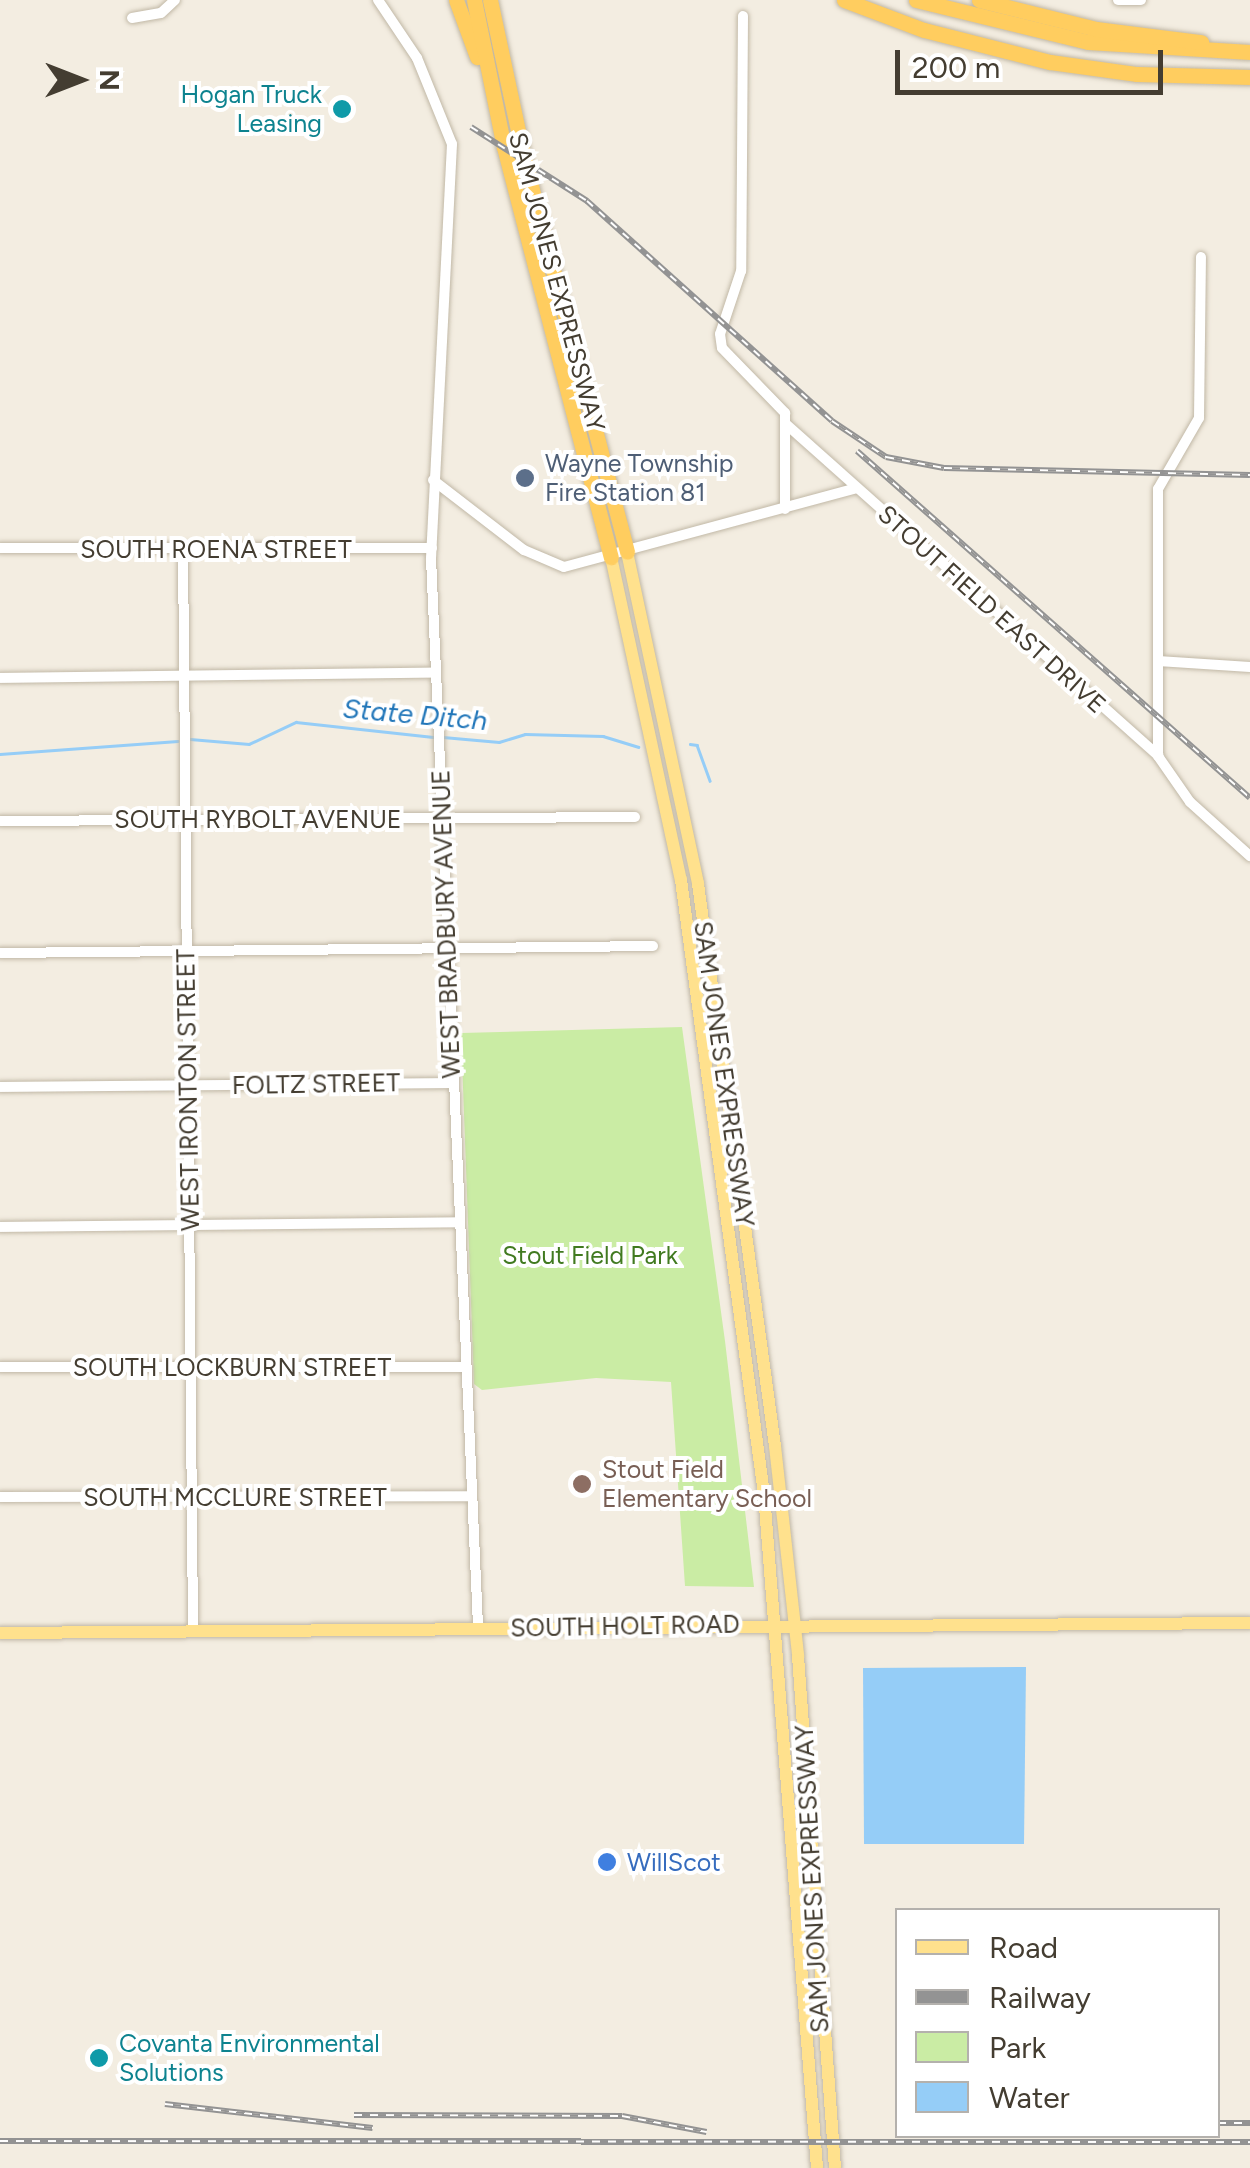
<!DOCTYPE html>
<style>
body{margin:0}
#map{position:relative;width:1250px;height:2168px;overflow:hidden;background:#f3ede1;font-family:Figtree,sans-serif}
div>[style]{position:absolute}
[style*='--x']{left:calc(var(--x)*1px);top:calc(var(--y)*1px);width:calc(var(--w)*1px);rotate:calc(var(--a)*1deg)}
.green>*{inset:0;background:#caeca4}
.water>*{inset:0;background:#95cdf7}
.stream>*{height:2.5px;margin:-1.25px;padding:0 1.25px;transform-origin:1.25px;border-radius:1.25px;background:#95cdf7}
.roads{filter:drop-shadow(0 0 2px #c1b8a6) drop-shadow(0 0 2px #c1b8a6)}
.minor>*{height:10px;margin:-5px;padding:0 5px;transform-origin:5px;border-radius:5px;background:#fff}
.major>*{height:12px;margin:-6px;padding:0 6px;transform-origin:6px;border-radius:6px;background:#ffe18d}
.highway>*{height:15px;margin:-7.5px;padding:0 7.5px;transform-origin:7.5px;border-radius:7.5px;background:#ffcd5f}
.rail>*{height:6px;margin-top:-3px;transform-origin:0;background:repeating-linear-gradient(90deg,#fff 0 8px,#939393 0 16px);box-sizing:border-box;border-block:2px solid #939393}
.dots>*{width:28px;height:28px;translate:-50% -50%;box-sizing:border-box;border:5px solid #fff;border-radius:50%}
span{translate:-50% -50%;white-space:nowrap;text-align:center;line-height:1.15;-webkit-text-stroke:8px #fff;paint-order:stroke}
.culture-label{font-size:25px;color:#0d838f}
.right{translate:-100% -50%;text-align:right}
.left{translate:0 -50%;text-align:left}
.street-label{font-size:25px;color:#443d31}
.service-label{font-size:25px;color:#4e5e75}
.park-label{font-size:25px;color:#417a20}
.education-label{font-size:25px;color:#785e54}
.shop-label{font-size:25px;color:#366cbe}
.water-label{font-size:28px;color:#2176b9;font-style:italic}
.legend{position:absolute;left:895px;top:1908px;width:325px;height:230px;box-sizing:border-box;background:#fff;border:2px solid #b4b1ad;margin:0;padding:12px 18px;list-style:none;font-size:30px;color:#443d31}
.legend li{display:flex;align-items:center;gap:20px;height:50px}
.legend b{width:50px;border:2px solid #b4b1ad}
.north{position:absolute;left:30px;top:30px;width:100px;height:100px;-webkit-text-stroke:8px #fff;paint-order:stroke;rotate:90deg;font-size:28px;font-weight:700;line-height:40px;text-align:center;color:#443d31}
.north::after{content:'';display:block;margin:auto;width:35px;height:45px;background:#443d31;clip-path:polygon(50% 0,100% 100%,50% 72%,0 100%)}
.scale{position:absolute;left:895px;top:50px;width:268px;height:45px;box-sizing:border-box;border:5px solid #443d31;border-top:0;padding-left:12px;font-size:30px;line-height:35px;white-space:nowrap;color:#443d31;-webkit-text-stroke:8px #fff;paint-order:stroke}
</style>
<div id="map">
<div class="green">
<i style="clip-path:polygon(682px 1027px,725px 1341px,754px 1587px,685px 1586px,671px 1382px,596px 1378px,482px 1390px,474px 1384px,461px 1033px)"></i>
</div>
<div class="water">
<i style="clip-path:polygon(1026px 1667px,1024px 1844px,864px 1844px,863px 1668px)"></i>
</div>
<div class="stream">
<i style="--x:443;--y:737;--w:56;--a:5.1"></i>
<i style="--x:499;--y:742;--w:27;--a:-17"></i>
<i style="--x:525;--y:734;--w:78;--a:1.5"></i>
<i style="--x:603;--y:736;--w:37;--a:17"></i>
<i style="--x:190;--y:739;--w:59;--a:4.8"></i>
<i style="--x:249;--y:744;--w:52;--a:-25.1"></i>
<i style="--x:296;--y:722;--w:140;--a:6.2"></i>
<i style="--x:690;--y:744;--w:7;--a:8"></i>
<i style="--x:697;--y:745;--w:38;--a:70"></i>
<i style="--x:0;--y:754;--w:178;--a:-4.2"></i>
</div>
<div class="roads">
<div class="minor">
<i style="--x:378;--y:0;--w:70;--a:56.1"></i>
<i style="--x:417;--y:58;--w:93;--a:67.9"></i>
<i style="--x:452;--y:144;--w:415;--a:92.9"></i>
<i style="--x:431;--y:558;--w:1070;--a:87.48"></i>
<i style="--x:1118;--y:0;--w:23;--a:0"></i>
<i style="--x:743;--y:16;--w:255;--a:90.4"></i>
<i style="--x:741;--y:271;--w:66;--a:108.4"></i>
<i style="--x:720;--y:334;--w:14;--a:82"></i>
<i style="--x:722;--y:348;--w:91;--a:45.9"></i>
<i style="--x:785;--y:413;--w:96;--a:90"></i>
<i style="--x:132;--y:18;--w:29;--a:-10"></i>
<i style="--x:161;--y:13;--w:19;--a:-43"></i>
<i style="--x:786;--y:424;--w:499;--a:41.7"></i>
<i style="--x:1158;--y:756;--w:56;--a:55.2"></i>
<i style="--x:1190;--y:802;--w:81;--a:42"></i>
<i style="--x:433;--y:480;--w:115;--a:37.6"></i>
<i style="--x:524;--y:550;--w:43;--a:23"></i>
<i style="--x:564;--y:567;--w:302;--a:-15.1"></i>
<i style="--x:0;--y:548;--w:432;--a:0"></i>
<i style="--x:183;--y:549;--w:1082;--a:89.47"></i>
<i style="--x:1158;--y:661;--w:92;--a:3.7"></i>
<i style="--x:0;--y:678;--w:435;--a:-0.7"></i>
<i style="--x:1158;--y:756;--w:267;--a:-90"></i>
<i style="--x:1158;--y:489;--w:82;--a:-60"></i>
<i style="--x:1199;--y:418;--w:161;--a:-89.3"></i>
<i style="--x:0;--y:821;--w:635;--a:-0.36"></i>
<i style="--x:0;--y:953;--w:653;--a:-0.61"></i>
<i style="--x:0;--y:1087;--w:452;--a:-0.5"></i>
<i style="--x:0;--y:1227;--w:458;--a:-0.6"></i>
<i style="--x:0;--y:1367;--w:464;--a:0"></i>
<i style="--x:0;--y:1497;--w:470;--a:-0.1"></i>
</div>
<div class="major">
<i style="--x:627;--y:552;--w:340;--a:77.9"></i>
<i style="--x:698;--y:884;--w:567;--a:82.2"></i>
<i style="--x:775;--y:1446;--w:211;--a:83.7"></i>
<i style="--x:798;--y:1656;--w:513;--a:85.87"></i>
<i style="--x:611;--y:557;--w:330;--a:77.8"></i>
<i style="--x:681;--y:880;--w:620;--a:82.3"></i>
<i style="--x:764;--y:1494;--w:676;--a:85.5"></i>
<i style="--x:0;--y:1633;--w:1250;--a:-0.46"></i>
</div>
<div class="highway">
<i style="--x:456;--y:0;--w:61;--a:69.8"></i>
<i style="--x:474;--y:0;--w:150;--a:78.5"></i>
<i style="--x:504;--y:147;--w:424;--a:75.4"></i>
<i style="--x:490;--y:0;--w:163;--a:77.9"></i>
<i style="--x:524;--y:159;--w:406;--a:75.3"></i>
<i style="--x:844;--y:0;--w:85;--a:20.6"></i>
<i style="--x:924;--y:30;--w:130;--a:14.3"></i>
<i style="--x:1050;--y:62;--w:88;--a:7.9"></i>
<i style="--x:1137;--y:74;--w:113;--a:1.5"></i>
<i style="--x:916;--y:0;--w:177;--a:13.7"></i>
<i style="--x:1088;--y:42;--w:162;--a:3.5"></i>
<i style="--x:979;--y:0;--w:121;--a:13.9"></i>
<i style="--x:1096;--y:29;--w:106;--a:7.1"></i>
</div>
</div>
<div class="rail">
<i style="--x:471;--y:127;--w:138;--a:32.5"></i>
<i style="--x:587;--y:201;--w:329;--a:41.9"></i>
<i style="--x:832;--y:421;--w:65;--a:33.7"></i>
<i style="--x:886;--y:457;--w:59;--a:10.7"></i>
<i style="--x:944;--y:468;--w:306;--a:1.3"></i>
<i style="--x:857;--y:451;--w:524;--a:41.44"></i>
<i style="--x:165;--y:2104;--w:209;--a:6.6"></i>
<i style="--x:354;--y:2115;--w:268;--a:0.2"></i>
<i style="--x:622;--y:2116;--w:86;--a:10.7"></i>
<i style="--x:1218;--y:2123;--w:32;--a:0"></i>
<i style="--x:0;--y:2141;--w:1250;--a:0.05"></i>
</div>
<div class="dots">
<i style="left:342px;top:109px;background:#0f9aa8"></i>
<i style="left:525px;top:478px;background:#5c6f8a"></i>
<i style="left:582px;top:1484px;background:#8d6e63"></i>
<i style="left:607px;top:1862px;background:#3f7fe0"></i>
<i style="left:99px;top:2058px;background:#0f9aa8"></i>
</div>
<div class="culture-label">
<span class="right" style="left:322px;top:109px">Hogan Truck<br>Leasing</span>
<span class="left" style="left:119px;top:2058px">Covanta Environmental<br>Solutions</span>
</div>
<div class="street-label">
<span style="left:557px;top:282px;rotate:75deg">SAM JONES EXPRESSWAY</span>
<span style="left:216px;top:549px">SOUTH ROENA STREET</span>
<span style="left:992px;top:609px;rotate:42deg">STOUT FIELD EAST DRIVE</span>
<span style="left:258px;top:819px">SOUTH RYBOLT AVENUE</span>
<span style="left:446px;top:924px;rotate:-92deg">WEST BRADBURY AVENUE</span>
<span style="left:724px;top:1074px;rotate:82deg">SAM JONES EXPRESSWAY</span>
<span style="left:316px;top:1084px;rotate:-1deg">FOLTZ STREET</span>
<span style="left:188px;top:1090px;rotate:-91deg">WEST IRONTON STREET</span>
<span style="left:232px;top:1367px">SOUTH LOCKBURN STREET</span>
<span style="left:235px;top:1497px">SOUTH MCCLURE STREET</span>
<span style="left:625px;top:1626px;rotate:-1deg">SOUTH HOLT ROAD</span>
<span style="left:812px;top:1879px;rotate:-93deg">SAM JONES EXPRESSWAY</span>
</div>
<div class="service-label">
<span class="left" style="left:545px;top:478px">Wayne Township<br>Fire Station 81</span>
</div>
<div class="park-label">
<span style="left:590px;top:1255px">Stout Field Park</span>
</div>
<div class="education-label">
<span class="left" style="left:602px;top:1484px">Stout Field<br>Elementary School</span>
</div>
<div class="shop-label">
<span class="left" style="left:627px;top:1862px">WillScot</span>
</div>
<div class="water-label">
<span style="left:415px;top:714px;rotate:5deg">State Ditch</span>
</div>
<ul class="legend">
<li><b style="height:12px;background:#ffe18d"></b>Road</li>
<li><b style="height:12px;background:#939393"></b>Railway</li>
<li><b style="height:28px;background:#caeca4"></b>Park</li>
<li><b style="height:28px;background:#95cdf7"></b>Water</li>
</ul>
<div class="north">N</div>
<div class="scale">200 m</div>
</div>
